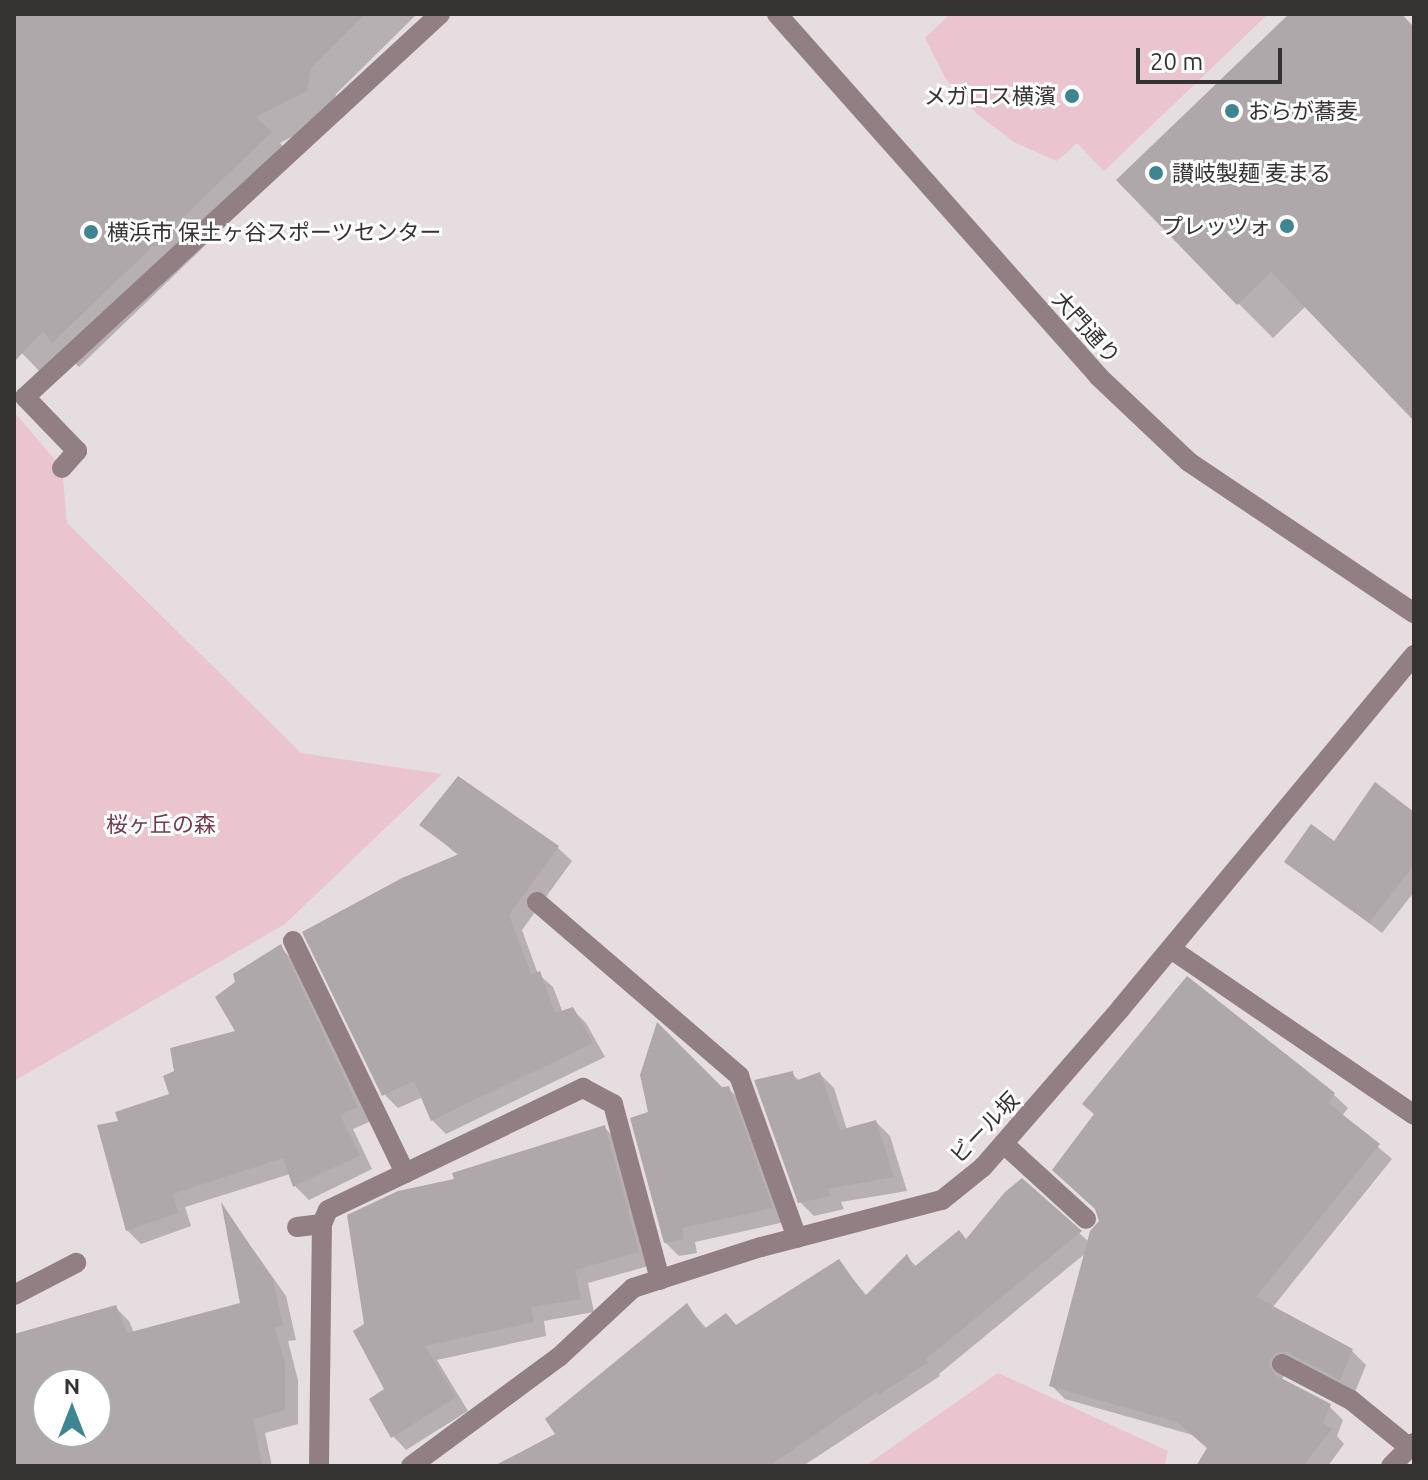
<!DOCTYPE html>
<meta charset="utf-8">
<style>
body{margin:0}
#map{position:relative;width:1428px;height:1480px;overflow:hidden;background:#e5dddf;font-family:Ubuntu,"Noto Sans JP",sans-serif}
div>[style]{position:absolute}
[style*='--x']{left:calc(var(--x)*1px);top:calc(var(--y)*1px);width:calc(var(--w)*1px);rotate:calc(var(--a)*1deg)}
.green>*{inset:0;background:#eac4ce}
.shadow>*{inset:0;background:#0003}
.building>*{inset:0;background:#afa8aa}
.minor>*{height:20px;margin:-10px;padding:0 10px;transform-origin:10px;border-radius:10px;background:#917f84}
.dots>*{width:22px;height:22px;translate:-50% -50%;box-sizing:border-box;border:4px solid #fff;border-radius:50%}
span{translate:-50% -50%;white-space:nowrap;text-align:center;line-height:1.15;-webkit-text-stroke:6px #fff;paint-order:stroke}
.poi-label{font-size:22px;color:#353232}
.right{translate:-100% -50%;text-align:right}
.left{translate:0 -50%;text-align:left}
.street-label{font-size:22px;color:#353232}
.park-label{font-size:22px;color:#723a4b}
.frame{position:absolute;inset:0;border:16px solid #353232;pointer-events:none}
.north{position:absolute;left:32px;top:1368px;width:80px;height:80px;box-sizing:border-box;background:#fff;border:2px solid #aeadad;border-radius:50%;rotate:0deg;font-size:22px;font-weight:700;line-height:32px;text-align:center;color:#353232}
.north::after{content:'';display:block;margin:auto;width:28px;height:36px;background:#3f8491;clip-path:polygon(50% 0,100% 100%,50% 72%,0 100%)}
.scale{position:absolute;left:1136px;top:48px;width:146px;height:36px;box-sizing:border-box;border:4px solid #353232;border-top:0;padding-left:10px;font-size:24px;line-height:28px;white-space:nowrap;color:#353232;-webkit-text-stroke:6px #fff;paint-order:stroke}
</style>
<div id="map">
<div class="green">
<i style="clip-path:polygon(950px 14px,1268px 14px,1104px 171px,1077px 143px,1057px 161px,1014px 142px,977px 114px,946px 79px,925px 38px)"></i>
<i style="clip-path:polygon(14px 412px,62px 468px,67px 523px,301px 753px,442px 774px,285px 924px,14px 1081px)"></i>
<i style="clip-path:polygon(998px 1373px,1168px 1451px,1164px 1466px,865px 1466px)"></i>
</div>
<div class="shadow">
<i style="clip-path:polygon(14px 14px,417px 14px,336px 94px,332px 116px,280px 143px,295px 159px,79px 367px,68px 357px,47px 379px,14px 345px)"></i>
<i style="clip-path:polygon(1291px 14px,1402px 14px,1414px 27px,1414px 418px,1306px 306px,1273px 338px,1238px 303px)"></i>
<i style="clip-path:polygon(459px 779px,558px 848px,572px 861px,522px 930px,538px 974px,553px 987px,563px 1013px,572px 1009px,586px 1023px,605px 1057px,446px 1134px,432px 1120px,423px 1097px,398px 1108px,384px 1094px,459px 856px,422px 825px)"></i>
<i style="clip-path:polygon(1414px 814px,1414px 892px,1382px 933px,1287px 861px)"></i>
<i style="clip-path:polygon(280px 947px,294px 961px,371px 1121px,353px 1129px,372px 1169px,309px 1200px,295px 1186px,290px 1174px,185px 1207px,191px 1226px,141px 1244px,127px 1230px,121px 1122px,171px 1096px,239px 1033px)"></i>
<i style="clip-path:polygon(1188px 979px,1334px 1095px,1348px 1108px,1342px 1116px,1392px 1159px,1272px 1308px,1352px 1351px,1366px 1365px,1355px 1392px,1290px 1366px,1282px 1379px,1329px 1406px,1343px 1420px,1337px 1436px,1344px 1444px,1328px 1466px,1198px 1466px,1209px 1449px,1193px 1435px,1065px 1399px,1051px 1385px,1087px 1252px,939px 1374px,940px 1376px,803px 1466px,498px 1466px,557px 1435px,687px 1306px,707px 1329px,737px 1327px,839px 1262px,867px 1296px,907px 1257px,917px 1267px,967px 1241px,1022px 1181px,1089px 1242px,1101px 1221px,1096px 1115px)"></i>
<i style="clip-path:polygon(792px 1074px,800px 1081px,820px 1074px,834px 1088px,847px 1130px,876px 1122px,890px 1136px,907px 1191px,841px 1202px,844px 1209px,814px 1216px,800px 1202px)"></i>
<i style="clip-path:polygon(728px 1088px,742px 1102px,785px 1222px,695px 1242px,697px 1253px,679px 1256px,665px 1242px,721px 1089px)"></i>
<i style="clip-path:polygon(605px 1128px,619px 1142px,652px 1265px,588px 1283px,594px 1312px,544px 1321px,546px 1336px,437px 1360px,468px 1411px,406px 1450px,393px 1436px,386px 1390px,366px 1325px,457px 1180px)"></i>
<i style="clip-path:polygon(evenodd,224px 1208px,286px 1296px,296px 1340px,288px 1341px,298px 1380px,298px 1424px,265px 1433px,272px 1466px,14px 1466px,14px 1336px,115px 1307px,129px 1321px,134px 1333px,242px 1304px,224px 1208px,48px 1384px,96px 1384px,96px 1432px,48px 1432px,48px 1384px)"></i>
</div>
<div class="building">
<i style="clip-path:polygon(14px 14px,365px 14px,311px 68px,307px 91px,256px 117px,272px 132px,52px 343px,43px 331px,14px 362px)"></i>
<i style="clip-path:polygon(1289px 14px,1401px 14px,1414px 29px,1414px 421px,1271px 272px,1237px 305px,1116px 180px)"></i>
<i style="clip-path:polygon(458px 776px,559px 846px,509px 915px,531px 974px,540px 971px,555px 1013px,573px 1007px,593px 1043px,431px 1121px,414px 1081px,382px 1096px,302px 932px,402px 878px,459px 854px,419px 825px)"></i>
<i style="clip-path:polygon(1375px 782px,1414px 812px,1414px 865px,1369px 923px,1284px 862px,1311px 824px,1334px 841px)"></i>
<i style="clip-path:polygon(281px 944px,358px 1107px,340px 1115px,360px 1155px,293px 1187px,283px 1158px,173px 1194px,178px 1213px,126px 1231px,97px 1125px,118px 1121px,115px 1112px,169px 1094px,163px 1076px,174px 1071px,170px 1048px,235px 1031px,215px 997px,235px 982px,233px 974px)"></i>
<i style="clip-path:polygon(1187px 976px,1335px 1093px,1328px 1103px,1380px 1144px,1256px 1297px,1353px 1349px,1340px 1380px,1287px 1352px,1276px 1353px,1270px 1359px,1269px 1365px,1275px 1375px,1331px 1404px,1323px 1423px,1332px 1429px,1303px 1466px,1196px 1466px,1207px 1448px,1177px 1422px,1049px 1386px,1090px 1231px,1099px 1221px,1095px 1209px,1052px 1170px,1094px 1114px,1082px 1104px)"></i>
<i style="clip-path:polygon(657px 1022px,722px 1087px,729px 1086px,773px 1208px,682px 1228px,684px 1239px,664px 1243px,630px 1118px,648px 1112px,640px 1075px)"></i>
<i style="clip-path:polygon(793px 1071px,795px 1081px,820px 1072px,840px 1130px,876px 1120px,894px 1177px,828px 1189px,831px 1196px,798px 1203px,754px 1080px)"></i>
<i style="clip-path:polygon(605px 1125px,639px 1252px,575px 1270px,581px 1299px,531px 1307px,534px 1322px,425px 1346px,456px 1397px,391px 1438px,369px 1399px,384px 1389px,353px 1331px,364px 1324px,347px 1215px,398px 1191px,454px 1179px,452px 1173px)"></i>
<i style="clip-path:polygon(1022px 1178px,1082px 1231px,926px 1359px,928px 1362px,879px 1395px,877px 1392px,769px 1466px,494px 1466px,555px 1434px,545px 1419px,687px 1303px,704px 1329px,726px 1313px,736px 1325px,839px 1259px,865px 1296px,907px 1254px,914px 1267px,959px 1230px,966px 1239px,1005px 1192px)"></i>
<i style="clip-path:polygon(evenodd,221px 1202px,273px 1280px,283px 1326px,275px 1328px,285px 1364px,285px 1410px,253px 1419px,262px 1466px,14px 1466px,14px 1334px,116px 1305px,127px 1333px,240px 1303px,221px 1202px,48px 1384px,96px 1384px,96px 1432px,48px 1432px,48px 1384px)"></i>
</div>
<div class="minor">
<i style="--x:777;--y:14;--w:484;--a:48.4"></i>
<i style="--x:1098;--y:376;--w:125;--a:43.4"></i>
<i style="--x:1189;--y:462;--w:271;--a:33.9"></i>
<i style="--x:62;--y:468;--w:23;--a:-49"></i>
<i style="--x:77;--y:451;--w:75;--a:-133.9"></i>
<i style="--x:25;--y:397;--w:565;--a:-42.7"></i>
<i style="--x:537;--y:902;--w:267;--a:40.7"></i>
<i style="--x:739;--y:1076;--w:172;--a:70.3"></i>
<i style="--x:293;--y:941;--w:258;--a:64.2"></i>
<i style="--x:1171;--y:949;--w:294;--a:34.3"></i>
<i style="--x:1004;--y:1144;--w:111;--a:42.4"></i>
<i style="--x:297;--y:1227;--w:25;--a:-7"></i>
<i style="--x:14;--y:1295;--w:70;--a:-27.3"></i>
<i style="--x:1282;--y:1364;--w:78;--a:27.6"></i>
<i style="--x:1351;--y:1400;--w:76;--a:39.1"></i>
<i style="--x:319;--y:1466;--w:242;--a:-89.3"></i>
<i style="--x:322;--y:1224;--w:15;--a:-67"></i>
<i style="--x:328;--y:1210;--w:283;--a:-25.6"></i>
<i style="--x:583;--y:1088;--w:34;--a:28"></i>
<i style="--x:613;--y:1104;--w:182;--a:75"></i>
<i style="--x:411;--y:1466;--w:184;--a:-36.4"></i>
<i style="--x:559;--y:1357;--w:101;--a:-43"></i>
<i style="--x:633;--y:1288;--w:134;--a:-17.8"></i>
<i style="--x:761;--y:1247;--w:187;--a:-14.6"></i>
<i style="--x:942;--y:1200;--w:53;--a:-38.8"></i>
<i style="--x:983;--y:1167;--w:211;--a:-49"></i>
<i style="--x:1121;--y:1008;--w:459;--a:-50.3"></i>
<i style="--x:1391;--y:1466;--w:33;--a:-45"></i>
</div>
<div class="dots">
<i style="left:1072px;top:96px;background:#3f8491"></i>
<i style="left:1232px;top:111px;background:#3f8491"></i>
<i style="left:1156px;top:173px;background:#3f8491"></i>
<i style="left:1287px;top:226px;background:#3f8491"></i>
<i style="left:91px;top:232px;background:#3f8491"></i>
</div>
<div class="poi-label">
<span class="right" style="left:1056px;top:96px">メガロス横濱</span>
<span class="left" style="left:1248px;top:111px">おらが蕎麦</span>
<span class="left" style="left:1172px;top:173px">讃岐製麺 麦まる</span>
<span class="right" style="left:1271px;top:226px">プレッツォ</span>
<span class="left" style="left:107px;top:232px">横浜市 保土ヶ谷スポーツセンター</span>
</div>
<div class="street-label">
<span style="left:1087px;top:327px;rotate:48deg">大門通り</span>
<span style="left:984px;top:1127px;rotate:-46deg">ビール坂</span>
</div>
<div class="park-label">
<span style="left:161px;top:824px">桜ヶ丘の森</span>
</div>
<div class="frame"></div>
<div class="north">N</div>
<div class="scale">20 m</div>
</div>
